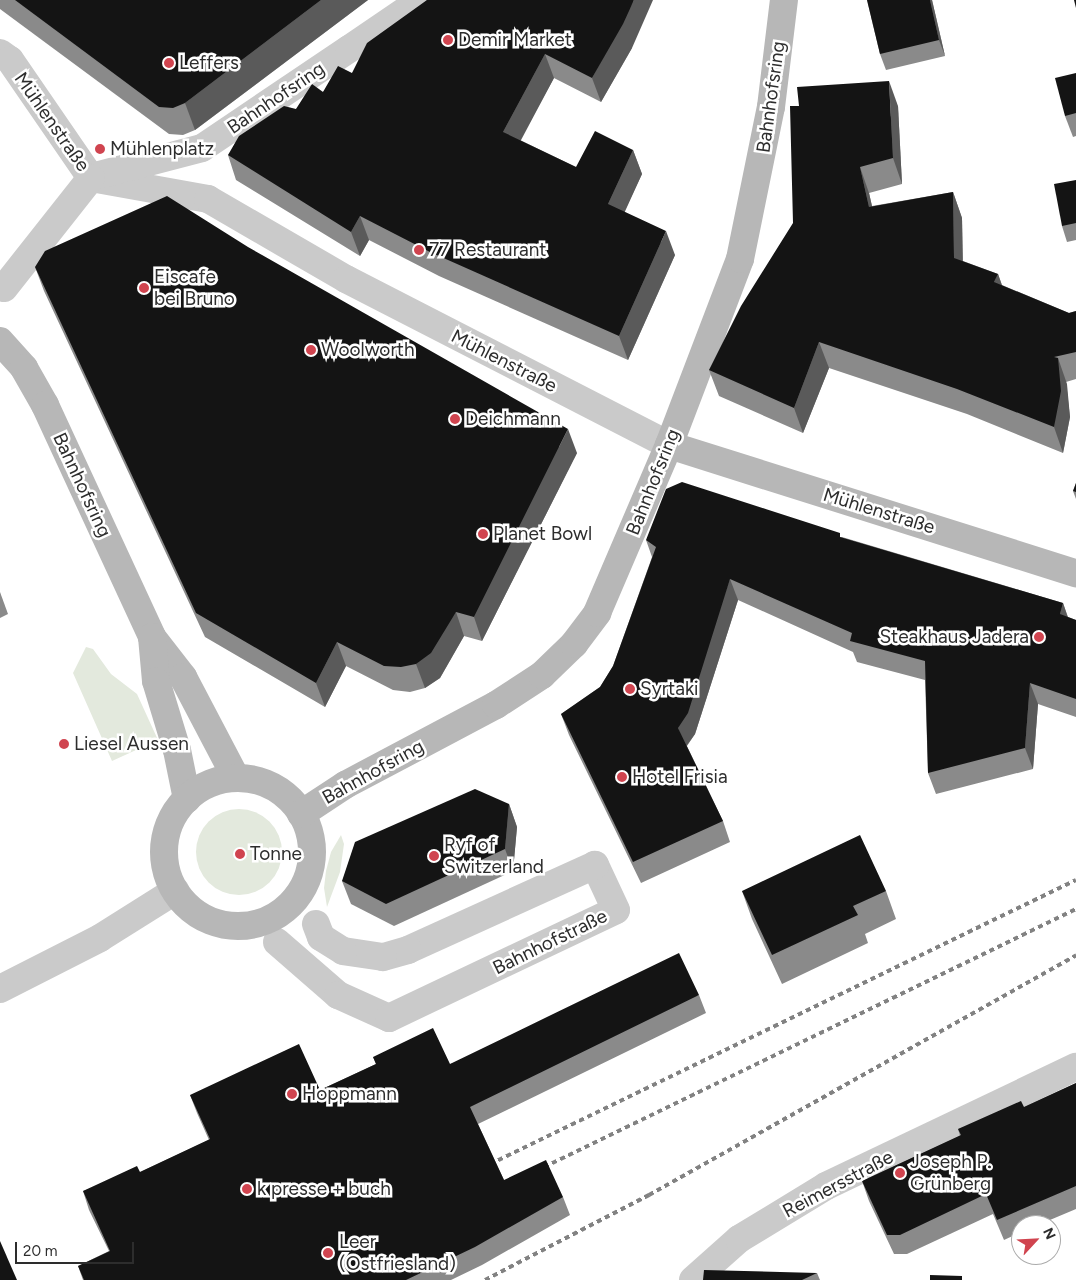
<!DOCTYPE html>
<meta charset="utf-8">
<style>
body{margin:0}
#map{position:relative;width:1076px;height:1280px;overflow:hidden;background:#fff;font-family:Figtree,sans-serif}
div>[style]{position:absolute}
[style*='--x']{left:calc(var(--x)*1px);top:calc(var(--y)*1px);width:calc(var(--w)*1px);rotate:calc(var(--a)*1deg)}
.green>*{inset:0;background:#e3e9dd}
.round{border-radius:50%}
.pedestrian>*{height:28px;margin:-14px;padding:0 14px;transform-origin:14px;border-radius:14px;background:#cacaca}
.minor>*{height:28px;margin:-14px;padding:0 14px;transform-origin:14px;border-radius:14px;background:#cacaca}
.secondary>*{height:28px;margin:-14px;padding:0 14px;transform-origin:14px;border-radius:14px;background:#b7b7b7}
.secondary>.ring{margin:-14px;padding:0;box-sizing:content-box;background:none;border:28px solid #b7b7b7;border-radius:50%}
.rail>*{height:4px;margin-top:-2px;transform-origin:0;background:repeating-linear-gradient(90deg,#828282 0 5px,transparent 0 9px)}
.wall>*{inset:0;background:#8a8a8a}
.shaded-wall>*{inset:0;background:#5a5a5a}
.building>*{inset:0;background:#141414}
.dots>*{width:14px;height:14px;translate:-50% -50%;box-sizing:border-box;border:2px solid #fff;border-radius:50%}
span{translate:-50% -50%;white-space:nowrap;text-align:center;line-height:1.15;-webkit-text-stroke:5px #fff;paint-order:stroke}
.poi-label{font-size:19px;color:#2d2d2d}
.left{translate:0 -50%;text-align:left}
.right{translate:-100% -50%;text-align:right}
.street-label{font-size:19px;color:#2d2d2d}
.north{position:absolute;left:1011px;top:1215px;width:50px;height:50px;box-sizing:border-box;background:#fff;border:1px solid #ababab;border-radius:50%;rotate:65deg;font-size:14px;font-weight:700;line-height:20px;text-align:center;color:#2d2d2d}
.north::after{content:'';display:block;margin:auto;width:18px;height:22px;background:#d0444f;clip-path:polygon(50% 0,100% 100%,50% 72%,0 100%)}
.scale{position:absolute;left:15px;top:1242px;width:119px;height:22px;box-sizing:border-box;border:2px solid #2d2d2d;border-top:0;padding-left:6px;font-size:15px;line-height:18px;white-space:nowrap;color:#2d2d2d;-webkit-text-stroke:4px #fff;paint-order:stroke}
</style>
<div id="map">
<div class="green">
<i style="clip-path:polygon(86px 647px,93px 649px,111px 674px,137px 694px,158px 740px,112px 761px,73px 673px)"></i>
<i class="round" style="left:196px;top:809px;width:86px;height:86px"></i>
<i style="clip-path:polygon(341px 835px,344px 844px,340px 872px,327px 907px,324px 888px,326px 871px,331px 852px)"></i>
</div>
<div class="pedestrian">
<i style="--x:0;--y:53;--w:12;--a:35"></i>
<i style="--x:10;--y:60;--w:143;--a:55.5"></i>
<i style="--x:91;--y:178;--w:119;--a:10.2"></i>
<i style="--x:208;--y:199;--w:160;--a:30.1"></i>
<i style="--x:346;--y:279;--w:363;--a:27.2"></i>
<i style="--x:99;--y:175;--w:106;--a:-14.7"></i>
<i style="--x:202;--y:148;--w:177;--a:-34"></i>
<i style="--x:4;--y:288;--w:140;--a:-51.7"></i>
</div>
<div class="minor">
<i style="--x:349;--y:49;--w:87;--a:-34.2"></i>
<i style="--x:277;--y:942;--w:81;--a:41"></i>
<i style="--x:338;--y:995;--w:56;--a:24.3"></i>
<i style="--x:389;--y:1018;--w:251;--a:-25.4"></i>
<i style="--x:616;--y:910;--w:50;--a:-115"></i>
<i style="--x:595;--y:865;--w:205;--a:155.6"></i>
<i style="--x:408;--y:950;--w:26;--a:164"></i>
<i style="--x:383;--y:957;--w:40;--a:-171.5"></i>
<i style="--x:343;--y:951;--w:26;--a:-148"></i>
<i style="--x:321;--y:937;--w:14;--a:-111"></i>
<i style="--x:0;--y:989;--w:112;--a:-27"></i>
<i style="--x:100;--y:938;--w:89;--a:-32.1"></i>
<i style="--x:693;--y:1280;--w:62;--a:-41.7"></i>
<i style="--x:739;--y:1239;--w:102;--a:-31.3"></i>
<i style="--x:826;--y:1186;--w:277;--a:-25.5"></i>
</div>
<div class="secondary">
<i style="--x:0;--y:341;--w:36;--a:48"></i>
<i style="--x:24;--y:368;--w:43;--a:60.4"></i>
<i style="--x:45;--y:405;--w:255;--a:65.2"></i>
<i style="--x:152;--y:637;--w:51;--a:52.2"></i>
<i style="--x:183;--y:677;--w:114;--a:62.3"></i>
<i style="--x:669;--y:445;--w:427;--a:17.5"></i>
<i style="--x:152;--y:637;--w:44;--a:84.8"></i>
<i style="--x:156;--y:681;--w:72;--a:73.1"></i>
<i style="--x:177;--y:750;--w:50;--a:78.5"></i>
<i class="ring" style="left:164px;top:778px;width:120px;height:120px"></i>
<i style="--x:301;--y:814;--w:53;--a:-33.4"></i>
<i style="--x:345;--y:785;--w:171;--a:-27.9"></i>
<i style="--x:496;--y:705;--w:55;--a:-33.1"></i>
<i style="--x:542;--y:675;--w:45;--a:-44.1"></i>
<i style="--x:574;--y:644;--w:39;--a:-53"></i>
<i style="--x:597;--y:613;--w:183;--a:-66.8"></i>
<i style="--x:669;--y:445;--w:199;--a:-69.1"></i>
<i style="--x:740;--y:259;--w:155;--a:-78.5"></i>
<i style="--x:771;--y:107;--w:108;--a:-83.1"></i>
</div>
<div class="rail">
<i style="--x:482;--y:1168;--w:660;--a:-25.87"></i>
<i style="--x:536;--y:1171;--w:600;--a:-25.88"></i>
<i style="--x:485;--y:1280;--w:185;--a:-27.4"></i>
<i style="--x:649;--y:1195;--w:490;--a:-29.3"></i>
</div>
<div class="wall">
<i style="clip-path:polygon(0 0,368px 0,195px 130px,183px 135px,169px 134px,0 9px)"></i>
<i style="clip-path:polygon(427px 0,632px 48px,601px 102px,554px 78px,520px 140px,576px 167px,633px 150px,642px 174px,624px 212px,675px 255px,628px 360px,439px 276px,369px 240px,360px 256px,236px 180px,228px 155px,296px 109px,352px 73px)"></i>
<i style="clip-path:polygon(867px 0,932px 0,945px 56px,886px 70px,880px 54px)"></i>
<i style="clip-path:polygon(1076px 73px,1076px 136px,1073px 137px,1065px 116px)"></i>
<i style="clip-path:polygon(898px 106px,902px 184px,869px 193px,872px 206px,953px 192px,962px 218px,963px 261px,998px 274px,1002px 285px,1069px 313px,1076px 311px,1076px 379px,1066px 382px,1070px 417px,1063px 453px,967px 414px,829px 368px,803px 433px,719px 396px,709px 370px)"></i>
<i style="clip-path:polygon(1076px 180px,1076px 240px,1067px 242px,1062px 226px)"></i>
<i style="clip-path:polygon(35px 267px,577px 453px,482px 641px,464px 636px,440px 678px,425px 688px,410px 692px,393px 690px,346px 666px,325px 707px,205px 637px,44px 291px)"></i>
<i style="clip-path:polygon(1076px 483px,1076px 499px,1073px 491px)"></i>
<i style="clip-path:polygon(842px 537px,1063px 603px,1068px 617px,1076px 620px,1076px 717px,1038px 704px,1033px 769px,936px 794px,928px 773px,925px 680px,857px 662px,853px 652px,738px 600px,695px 734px,687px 746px,723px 821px,730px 842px,641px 883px,569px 735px,561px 714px,600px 687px,613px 666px,652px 557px,646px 540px)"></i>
<i style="clip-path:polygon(0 592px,8px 614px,0 618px)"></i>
<i style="clip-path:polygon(509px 804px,517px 827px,513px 871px,394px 926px,351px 904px,342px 881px)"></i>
<i style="clip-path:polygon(742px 891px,886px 891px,896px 919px,865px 934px,868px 943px,782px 984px,752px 919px)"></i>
<i style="clip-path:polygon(699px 995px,706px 1013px,478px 1124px,504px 1180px,563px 1197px,570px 1215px,482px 1265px,451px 1280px,83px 1280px,78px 1266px,109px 1251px,89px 1210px,83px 1191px,140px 1172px,209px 1140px,197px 1113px,190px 1095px,320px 1090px,376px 1064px,373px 1057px,450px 1064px)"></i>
<i style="clip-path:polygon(1076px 1083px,1076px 1209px,1038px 1225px,1021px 1225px,1021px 1232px,1004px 1240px,993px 1214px,907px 1254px,894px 1254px,869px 1201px,862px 1181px,960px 1136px,958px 1129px,1024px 1107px)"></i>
<i style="clip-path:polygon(817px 1273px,820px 1280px,703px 1280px)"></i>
</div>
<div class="shaded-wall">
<i style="clip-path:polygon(321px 0,368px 0,195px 130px,185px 103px)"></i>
<i style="clip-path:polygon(634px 0,653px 0,632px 48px,601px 102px,592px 78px)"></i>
<i style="clip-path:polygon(930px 0,932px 0,945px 56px,939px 40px)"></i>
<i style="clip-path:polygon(545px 54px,554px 78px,512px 157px,503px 132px)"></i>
<i style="clip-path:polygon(889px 81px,898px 106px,902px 184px,893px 158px)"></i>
<i style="clip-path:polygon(633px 150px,642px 174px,617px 229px,608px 204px)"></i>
<i style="clip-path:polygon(860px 167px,869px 193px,878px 233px,869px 207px)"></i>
<i style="clip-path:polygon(953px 192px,962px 218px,963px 283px,954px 258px)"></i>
<i style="clip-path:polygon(360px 216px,369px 240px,360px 256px,351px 232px)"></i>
<i style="clip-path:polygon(666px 231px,675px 255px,628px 360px,619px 336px)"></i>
<i style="clip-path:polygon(998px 274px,1007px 300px,994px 282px)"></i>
<i style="clip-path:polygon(819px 342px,829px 368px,803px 433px,794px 408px)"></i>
<i style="clip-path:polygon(1058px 358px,1067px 384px,1070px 417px,1063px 453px,1054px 427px)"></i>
<i style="clip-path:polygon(568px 429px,577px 453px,482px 641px,474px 617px)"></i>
<i style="clip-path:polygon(730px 579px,738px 600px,695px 734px,685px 748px,678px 728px)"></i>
<i style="clip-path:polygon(1063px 603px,1070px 624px,1060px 614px)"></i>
<i style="clip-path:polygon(456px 612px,464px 636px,440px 678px,425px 688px,416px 664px)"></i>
<i style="clip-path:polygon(337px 642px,346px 666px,325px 707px,316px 683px)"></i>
<i style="clip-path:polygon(1030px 683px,1038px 704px,1033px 769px,1025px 748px)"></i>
<i style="clip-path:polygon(509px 804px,517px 827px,513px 871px,505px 849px)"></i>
</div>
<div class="building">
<i style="clip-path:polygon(15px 0,321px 0,185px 103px,173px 108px,159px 107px)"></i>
<i style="clip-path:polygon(427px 0,634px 0,623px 24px,592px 78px,545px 54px,503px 132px,576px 167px,595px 131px,633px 150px,608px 204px,666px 231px,619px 336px,430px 252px,360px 216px,351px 232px,228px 155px,239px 136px,284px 106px,296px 109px,312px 84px,323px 92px,338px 66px,352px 73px,367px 43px)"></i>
<i style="clip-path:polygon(867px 0,930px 0,939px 40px,880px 54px)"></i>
<i style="clip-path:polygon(1074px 0,1076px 0,1076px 8px)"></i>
<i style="clip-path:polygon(1076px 73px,1076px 113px,1065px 116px,1055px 78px)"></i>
<i style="clip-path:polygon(889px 81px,893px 158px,860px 167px,869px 207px,953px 192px,954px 258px,998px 274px,994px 282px,1069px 313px,1076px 311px,1076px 352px,1054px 357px,1058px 358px,1061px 391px,1054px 427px,957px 389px,819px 342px,794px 408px,709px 370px,741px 306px,793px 223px,790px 106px,799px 106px,797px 87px)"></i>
<i style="clip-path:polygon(1076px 180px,1076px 223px,1062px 226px,1054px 184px)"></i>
<i style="clip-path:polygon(167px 196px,248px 247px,568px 429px,474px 617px,456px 612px,431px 653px,416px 664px,401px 667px,384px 666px,337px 642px,316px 683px,196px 613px,35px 267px,45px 251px)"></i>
<i style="clip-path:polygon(682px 482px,840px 533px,840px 537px,1063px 603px,1060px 614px,1076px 620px,1076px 699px,1030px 683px,1025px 748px,928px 773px,925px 661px,850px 641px,852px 633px,730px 579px,688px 713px,678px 728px,723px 821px,633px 862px,561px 714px,600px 687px,613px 666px,656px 547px,646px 540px,666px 489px)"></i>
<i style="clip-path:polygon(1076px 483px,1076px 492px,1073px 491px)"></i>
<i style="clip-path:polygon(475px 789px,509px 804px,505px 849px,386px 904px,342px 881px,355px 842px)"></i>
<i style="clip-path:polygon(860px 835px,886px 891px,853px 906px,858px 915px,772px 955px,742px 891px)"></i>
<i style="clip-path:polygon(679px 953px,699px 995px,470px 1107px,504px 1180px,546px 1160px,563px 1197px,475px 1247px,406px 1280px,84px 1280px,78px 1266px,110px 1251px,83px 1191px,137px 1166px,140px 1172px,210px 1139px,190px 1095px,299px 1044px,320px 1090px,376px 1064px,373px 1057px,433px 1028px,450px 1064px)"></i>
<i style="clip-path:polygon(1076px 1083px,1076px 1186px,997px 1220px,986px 1194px,900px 1235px,887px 1235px,862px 1181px,961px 1135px,958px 1129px,1021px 1101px,1024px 1107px)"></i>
<i style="clip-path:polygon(0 1241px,17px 1280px,0 1280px)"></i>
<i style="clip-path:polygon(704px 1270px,817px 1273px,802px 1280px,703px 1280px)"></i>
<i style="clip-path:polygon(930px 1275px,962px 1276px,962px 1280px,930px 1280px)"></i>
</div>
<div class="dots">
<i style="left:448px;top:40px;background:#d0444f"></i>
<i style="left:169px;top:63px;background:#d0444f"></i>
<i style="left:100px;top:149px;background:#d0444f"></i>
<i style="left:419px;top:250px;background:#d0444f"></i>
<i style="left:144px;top:288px;background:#d0444f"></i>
<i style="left:311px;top:350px;background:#d0444f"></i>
<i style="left:455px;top:419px;background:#d0444f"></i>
<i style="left:483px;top:534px;background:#d0444f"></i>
<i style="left:1039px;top:637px;background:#d0444f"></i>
<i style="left:630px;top:689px;background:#d0444f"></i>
<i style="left:64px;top:744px;background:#d0444f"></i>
<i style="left:622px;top:777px;background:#d0444f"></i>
<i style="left:240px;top:854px;background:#d0444f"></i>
<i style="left:434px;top:856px;background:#d0444f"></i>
<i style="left:292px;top:1094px;background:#d0444f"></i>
<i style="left:900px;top:1173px;background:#d0444f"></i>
<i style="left:247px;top:1189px;background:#d0444f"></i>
<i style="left:328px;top:1253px;background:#d0444f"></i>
</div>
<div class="poi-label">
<span class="left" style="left:458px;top:40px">Demir Market</span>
<span class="left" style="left:179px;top:63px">Leffers</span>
<span class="left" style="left:110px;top:149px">Mühlenplatz</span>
<span class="left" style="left:429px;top:250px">77 Restaurant</span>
<span class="left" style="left:154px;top:288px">Eiscafe<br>bei Bruno</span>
<span class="left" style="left:321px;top:350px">Woolworth</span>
<span class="left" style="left:465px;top:419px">Deichmann</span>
<span class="left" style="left:493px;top:534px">Planet Bowl</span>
<span class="right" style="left:1029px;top:637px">Steakhaus Jadera</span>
<span class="left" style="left:640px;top:689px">Syrtaki</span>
<span class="left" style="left:74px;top:744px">Liesel Aussen</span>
<span class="left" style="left:632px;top:777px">Hotel Frisia</span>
<span class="left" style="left:444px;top:856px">Ryf of<br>Switzerland</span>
<span class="left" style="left:250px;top:854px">Tonne</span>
<span class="left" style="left:302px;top:1094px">Hoppmann</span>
<span class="left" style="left:910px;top:1173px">Joseph P.<br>Grünberg</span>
<span class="left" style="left:257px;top:1189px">k presse + buch</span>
<span class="left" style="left:339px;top:1253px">Leer<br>(Ostfriesland)</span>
</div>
<div class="street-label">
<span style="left:771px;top:97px;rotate:-82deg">Bahnhofsring</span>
<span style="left:276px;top:98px;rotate:-34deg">Bahnhofsring</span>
<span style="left:52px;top:122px;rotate:55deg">Mühlenstraße</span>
<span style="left:504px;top:361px;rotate:27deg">Mühlenstraße</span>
<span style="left:653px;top:482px;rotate:-68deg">Bahnhofsring</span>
<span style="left:82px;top:485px;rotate:65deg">Bahnhofsring</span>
<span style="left:879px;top:511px;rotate:17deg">Mühlenstraße</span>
<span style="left:373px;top:772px;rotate:-29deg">Bahnhofsring</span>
<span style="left:550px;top:942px;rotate:-26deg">Bahnhofstraße</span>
<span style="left:838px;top:1184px;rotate:-28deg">Reimersstraße</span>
</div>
<div class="north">N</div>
<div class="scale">20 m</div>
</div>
